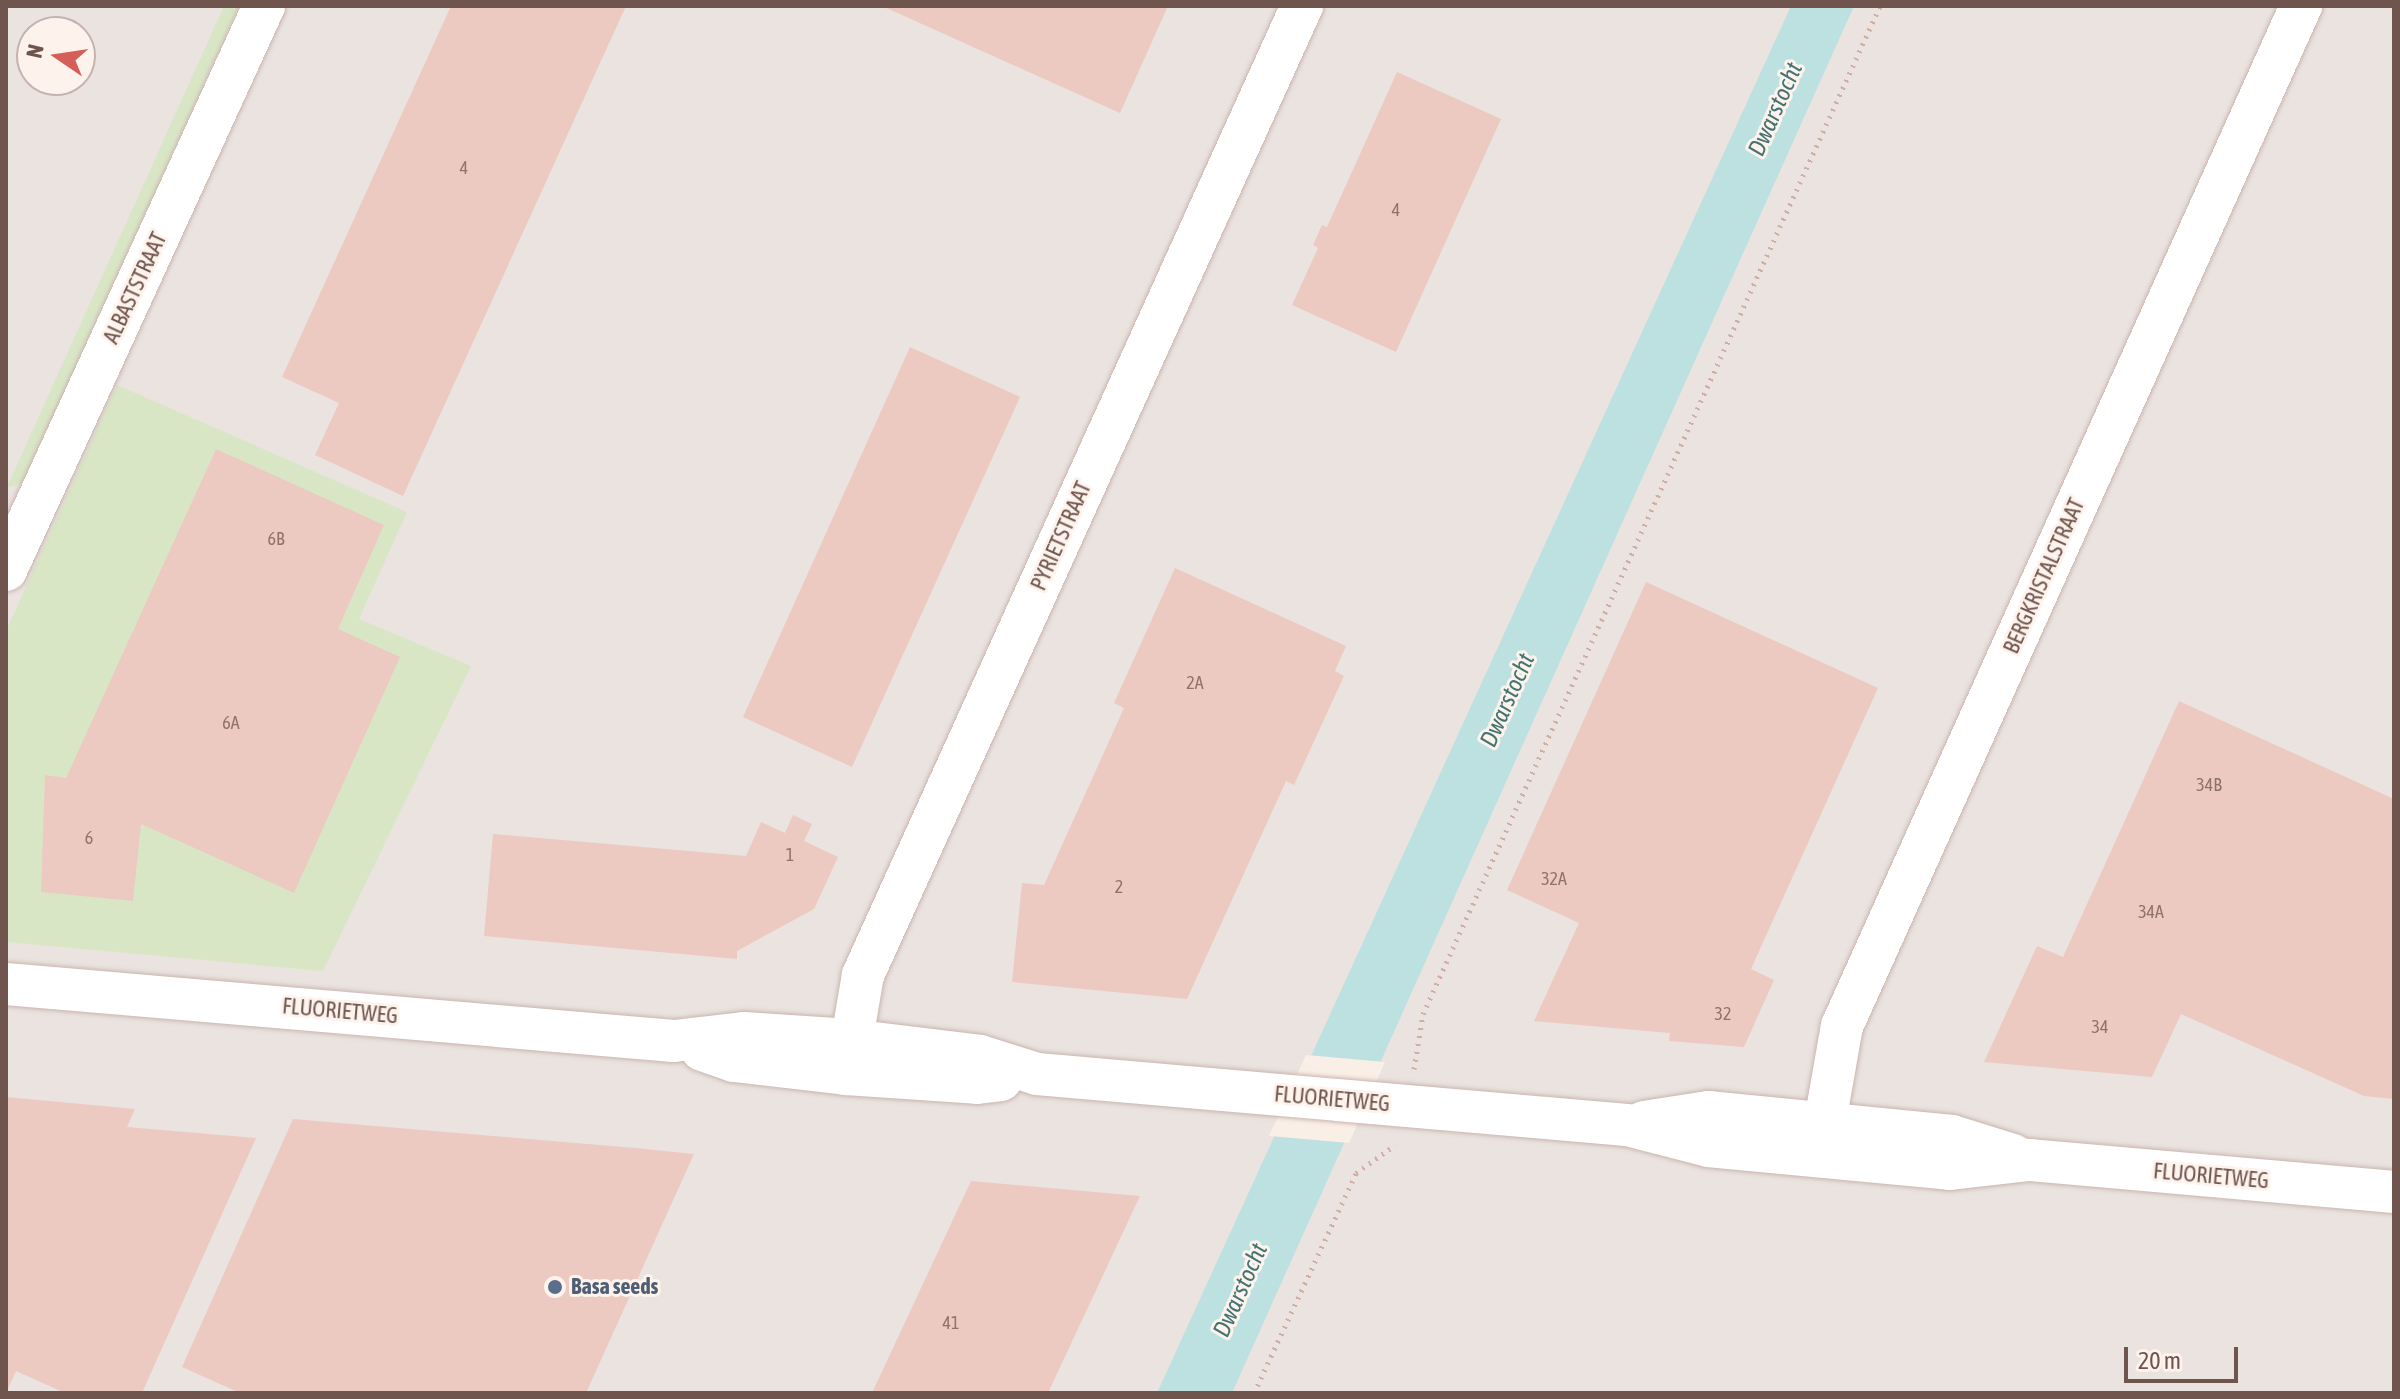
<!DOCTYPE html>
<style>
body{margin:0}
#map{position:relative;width:2400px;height:1399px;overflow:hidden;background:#faefe6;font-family:"Asap Condensed",sans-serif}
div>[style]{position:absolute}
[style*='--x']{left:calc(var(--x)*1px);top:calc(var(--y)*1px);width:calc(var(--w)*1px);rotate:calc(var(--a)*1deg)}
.industrial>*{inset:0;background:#eae3e0}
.green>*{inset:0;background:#d9e6c6}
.water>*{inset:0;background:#bde1e0}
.pier>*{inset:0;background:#faefe6}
.building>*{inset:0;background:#eccac1}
.path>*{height:5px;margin-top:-2.5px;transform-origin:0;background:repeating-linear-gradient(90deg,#d1ada4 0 2px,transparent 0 8px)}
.roads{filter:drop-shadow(0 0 2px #cab5ae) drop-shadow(0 0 2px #cab5ae)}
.street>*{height:42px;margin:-21px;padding:0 21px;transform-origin:21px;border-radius:21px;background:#fff}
.dots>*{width:22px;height:22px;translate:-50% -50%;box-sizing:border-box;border:4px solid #fdf3ec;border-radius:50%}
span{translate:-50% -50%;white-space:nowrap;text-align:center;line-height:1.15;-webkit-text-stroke:6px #fdf3ec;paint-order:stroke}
.number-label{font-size:18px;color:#8f726b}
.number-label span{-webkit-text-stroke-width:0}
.street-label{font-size:22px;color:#70544e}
.service-label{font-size:22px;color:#4e5e75;font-weight:700}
.left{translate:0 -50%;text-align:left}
.water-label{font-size:24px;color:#437473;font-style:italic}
.frame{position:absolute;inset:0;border:8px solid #70544e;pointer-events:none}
.north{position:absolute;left:16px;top:16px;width:80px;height:80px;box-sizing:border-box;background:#fdf3ec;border:2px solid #c5b3ad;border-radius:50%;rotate:283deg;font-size:22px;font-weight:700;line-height:32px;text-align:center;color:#70544e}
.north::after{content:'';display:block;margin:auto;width:28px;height:36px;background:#d65e59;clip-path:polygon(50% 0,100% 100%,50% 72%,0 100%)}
.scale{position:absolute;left:2124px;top:1347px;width:114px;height:36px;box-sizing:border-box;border:4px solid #70544e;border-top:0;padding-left:10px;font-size:24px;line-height:28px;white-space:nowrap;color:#70544e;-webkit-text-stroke:6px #fdf3ec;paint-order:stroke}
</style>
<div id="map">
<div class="industrial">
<i style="clip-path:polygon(evenodd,6px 6px,2394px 6px,2394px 1393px,6px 1393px,6px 6px,32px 32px,80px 32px,80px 80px,32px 80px,32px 32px)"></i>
</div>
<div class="green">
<i style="clip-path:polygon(224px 6px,239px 6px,23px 484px,7px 487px)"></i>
<i style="clip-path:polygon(117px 385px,407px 512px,359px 619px,471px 666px,323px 971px,6px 942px,6px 631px)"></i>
</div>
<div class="water">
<i style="clip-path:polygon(1791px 6px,1854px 6px,1232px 1393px,1157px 1393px)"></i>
</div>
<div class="pier">
<i style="clip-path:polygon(1306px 1055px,1385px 1062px,1349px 1143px,1269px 1136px)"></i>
</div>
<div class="building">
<i style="clip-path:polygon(451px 6px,626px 6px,403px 496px,315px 455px,339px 403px,282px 377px)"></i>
<i style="clip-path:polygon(882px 6px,1168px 6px,1120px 113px)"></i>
<i style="clip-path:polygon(1397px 72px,1501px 119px,1396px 352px,1292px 305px,1318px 248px,1313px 245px,1322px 225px,1327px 227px)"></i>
<i style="clip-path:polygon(910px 347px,1020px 397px,852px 767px,743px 717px)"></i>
<i style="clip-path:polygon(216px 449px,384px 525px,338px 629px,400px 657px,294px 893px,141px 824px,133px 901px,41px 892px,45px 775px,66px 778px)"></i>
<i style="clip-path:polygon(1175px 568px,1346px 646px,1335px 671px,1344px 676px,1294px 785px,1286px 781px,1187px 999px,1012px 982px,1022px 883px,1044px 885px,1124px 708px,1114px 703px)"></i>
<i style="clip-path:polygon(1646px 582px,1878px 688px,1751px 969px,1774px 980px,1744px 1047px,1669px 1041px,1670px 1033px,1534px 1021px,1579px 923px,1507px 890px)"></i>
<i style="clip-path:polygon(2179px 701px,2394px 799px,2394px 1099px,2364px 1096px,2181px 1014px,2152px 1077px,1984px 1062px,2037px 946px,2063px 957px)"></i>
<i style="clip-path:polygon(793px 815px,812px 824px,804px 841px,838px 857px,814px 909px,737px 951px,737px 959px,484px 936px,493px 834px,746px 856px,761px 822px,785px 833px)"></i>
<i style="clip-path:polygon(6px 1097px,135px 1109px,127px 1127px,256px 1138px,142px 1393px,65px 1393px,16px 1371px,6px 1393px)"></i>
<i style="clip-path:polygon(293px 1119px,635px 1148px,694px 1154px,586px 1393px,240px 1393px,182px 1367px)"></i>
<i style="clip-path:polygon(971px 1181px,1140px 1196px,1048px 1393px,872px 1393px)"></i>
</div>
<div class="path">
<i style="--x:1414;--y:1069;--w:56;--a:-80.7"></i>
<i style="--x:1423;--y:1014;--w:1107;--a:-65.61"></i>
<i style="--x:1254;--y:1393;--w:242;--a:-65.1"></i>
<i style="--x:1356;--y:1173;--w:48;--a:-35.7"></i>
</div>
<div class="roads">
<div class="street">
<i style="--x:6;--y:570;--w:620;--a:-65.42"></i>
<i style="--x:6;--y:984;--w:670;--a:4.88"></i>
<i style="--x:674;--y:1041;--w:70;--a:-6.5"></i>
<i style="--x:744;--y:1033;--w:106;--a:3.8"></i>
<i style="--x:850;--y:1040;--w:131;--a:7"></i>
<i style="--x:980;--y:1056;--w:60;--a:17.5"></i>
<i style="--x:1037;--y:1074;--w:592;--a:4.94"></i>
<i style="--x:1627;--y:1125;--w:84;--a:14.5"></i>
<i style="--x:1708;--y:1146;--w:243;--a:5.4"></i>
<i style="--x:1950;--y:1169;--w:80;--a:-6.5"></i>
<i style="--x:2029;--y:1160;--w:366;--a:5"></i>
<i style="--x:702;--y:1050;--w:34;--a:19"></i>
<i style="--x:734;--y:1061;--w:113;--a:6.6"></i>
<i style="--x:846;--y:1074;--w:131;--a:3.9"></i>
<i style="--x:977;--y:1083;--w:24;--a:-7"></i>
<i style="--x:846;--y:1074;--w:100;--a:-80.3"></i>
<i style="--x:863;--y:975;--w:1064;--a:-65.63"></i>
<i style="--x:1644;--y:1122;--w:65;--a:-8.9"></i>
<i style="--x:1708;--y:1112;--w:245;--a:5.6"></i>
<i style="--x:1952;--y:1136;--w:64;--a:17.3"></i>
<i style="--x:1819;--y:1156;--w:132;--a:-80"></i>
<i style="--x:1842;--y:1026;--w:1119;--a:-65.77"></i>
</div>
</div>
<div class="dots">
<i style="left:555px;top:1287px;background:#5c6f8a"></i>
</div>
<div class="number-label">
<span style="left:464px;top:168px">4</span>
<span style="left:1396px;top:210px">4</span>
<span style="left:276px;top:539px">6B</span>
<span style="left:1195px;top:683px">2A</span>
<span style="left:231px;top:723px">6A</span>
<span style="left:2209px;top:785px">34B</span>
<span style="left:89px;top:838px">6</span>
<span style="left:790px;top:855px">1</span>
<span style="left:1554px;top:879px">32A</span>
<span style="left:1119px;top:887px">2</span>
<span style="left:2151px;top:912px">34A</span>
<span style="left:1723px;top:1014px">32</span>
<span style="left:2100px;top:1027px">34</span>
<span style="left:951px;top:1323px">41</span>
</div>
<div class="street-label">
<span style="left:135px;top:288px;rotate:-65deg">ALBASTSTRAAT</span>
<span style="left:1061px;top:536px;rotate:-66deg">PYRIETSTRAAT</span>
<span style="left:2044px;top:576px;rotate:-66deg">BERGKRISTALSTRAAT</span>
<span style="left:340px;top:1011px;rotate:5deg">FLUORIETWEG</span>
<span style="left:1332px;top:1099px;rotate:5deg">FLUORIETWEG</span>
<span style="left:2211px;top:1176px;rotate:5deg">FLUORIETWEG</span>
</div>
<div class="service-label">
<span class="left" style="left:571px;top:1287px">Basa seeds</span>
</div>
<div class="water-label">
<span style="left:1775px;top:109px;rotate:-66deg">Dwarstocht</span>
<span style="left:1507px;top:700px;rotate:-66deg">Dwarstocht</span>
<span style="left:1240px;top:1290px;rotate:-66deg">Dwarstocht</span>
</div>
<div class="frame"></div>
<div class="north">N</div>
<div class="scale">20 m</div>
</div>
